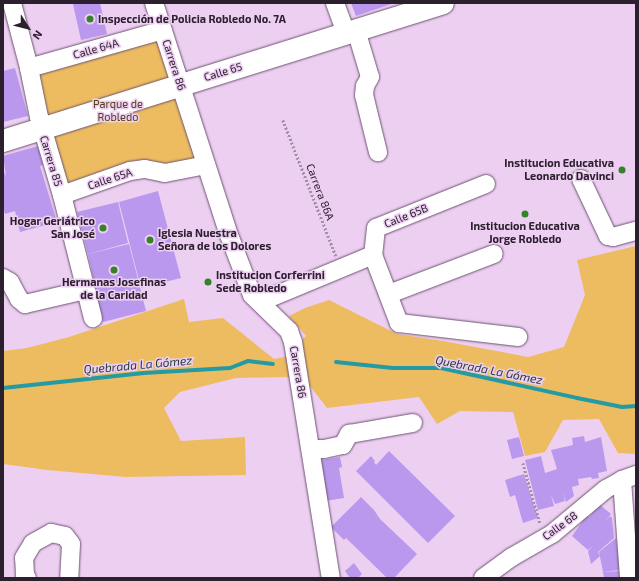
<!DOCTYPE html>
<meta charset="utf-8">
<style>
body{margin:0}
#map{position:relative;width:639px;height:581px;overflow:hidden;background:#edcff2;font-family:"Exo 2",sans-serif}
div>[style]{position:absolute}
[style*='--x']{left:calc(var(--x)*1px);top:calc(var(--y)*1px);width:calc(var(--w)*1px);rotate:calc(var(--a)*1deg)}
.green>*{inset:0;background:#edbc60}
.stream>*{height:4px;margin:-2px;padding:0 2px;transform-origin:2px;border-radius:2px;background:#249ba2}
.building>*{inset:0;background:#b998ed}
.path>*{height:2.5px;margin-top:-1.25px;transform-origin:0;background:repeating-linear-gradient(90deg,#a58ea9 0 2px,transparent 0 4px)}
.roads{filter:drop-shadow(0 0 1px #6c5270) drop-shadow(0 0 1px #6c5270)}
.minor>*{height:18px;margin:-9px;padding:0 9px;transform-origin:9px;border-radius:9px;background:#fff}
.major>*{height:22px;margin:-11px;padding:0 11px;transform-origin:11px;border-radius:11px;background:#fff}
.dots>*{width:11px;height:11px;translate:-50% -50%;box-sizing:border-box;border:2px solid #edcff2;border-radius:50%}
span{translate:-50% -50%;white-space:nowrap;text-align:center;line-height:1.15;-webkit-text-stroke:3px #edcff2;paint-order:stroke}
.poi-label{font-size:11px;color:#2c202e;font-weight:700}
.left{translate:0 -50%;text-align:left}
.right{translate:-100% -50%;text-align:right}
.street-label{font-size:11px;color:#2c202e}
.park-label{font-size:11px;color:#55411a}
.water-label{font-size:12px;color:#1e3638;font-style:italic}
.frame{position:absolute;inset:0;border:4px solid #2c202e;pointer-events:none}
.north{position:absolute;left:8px;top:8px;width:40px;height:40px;-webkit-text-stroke:3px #edcff2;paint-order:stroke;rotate:126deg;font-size:11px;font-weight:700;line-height:16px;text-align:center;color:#2c202e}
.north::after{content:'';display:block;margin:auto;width:14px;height:18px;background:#2c202e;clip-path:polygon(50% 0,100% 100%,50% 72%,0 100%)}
</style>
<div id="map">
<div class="green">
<i style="clip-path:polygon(162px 36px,200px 158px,67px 187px,34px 73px)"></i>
<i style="clip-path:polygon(636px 246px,636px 454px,618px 453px,599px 419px,563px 420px,545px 452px,525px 456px,513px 412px,460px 411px,437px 424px,419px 397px,327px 408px,310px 386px,286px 377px,236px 378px,180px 392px,164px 408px,181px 441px,245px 437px,246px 475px,126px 477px,47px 470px,3px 464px,3px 351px,27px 348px,69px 337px,184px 299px,189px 322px,223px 318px,274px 359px,284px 357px,306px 336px,289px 316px,305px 308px,329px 300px,397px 334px,443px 341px,528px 357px,564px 347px,585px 295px,577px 260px)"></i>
</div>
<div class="stream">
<i style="--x:336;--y:362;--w:57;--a:6"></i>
<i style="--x:393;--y:368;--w:48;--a:0"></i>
<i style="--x:441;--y:368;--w:139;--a:12.4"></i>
<i style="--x:577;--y:398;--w:46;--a:11.3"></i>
<i style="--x:622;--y:407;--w:14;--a:-4"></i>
<i style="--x:3;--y:388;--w:142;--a:-6.1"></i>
<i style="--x:144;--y:373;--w:86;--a:-3.3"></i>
<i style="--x:230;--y:368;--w:19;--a:-21"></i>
<i style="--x:248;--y:361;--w:25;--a:7"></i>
</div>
<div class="building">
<i style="clip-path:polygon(77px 3px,100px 3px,107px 34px,81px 40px,73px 4px)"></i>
<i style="clip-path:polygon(351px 3px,394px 3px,356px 16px)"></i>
<i style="clip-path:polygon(15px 68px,28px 116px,3px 122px,3px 71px)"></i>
<i style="clip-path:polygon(38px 146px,43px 165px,40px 166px,57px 222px,20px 232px,15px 211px,5px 214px,3px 206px,3px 170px,6px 176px,3px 156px)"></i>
<i style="clip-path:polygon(158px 191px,181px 278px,141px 288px,119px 202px)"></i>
<i style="clip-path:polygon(118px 202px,128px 243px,88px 254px,77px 212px)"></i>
<i style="clip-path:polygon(129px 244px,146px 311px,103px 322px,88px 254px)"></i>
<i style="clip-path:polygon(584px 436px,585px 442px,601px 437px,607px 471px,598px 473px,599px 478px,592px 479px,591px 477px,578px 479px,579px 485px,572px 487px,574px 496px,566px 502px,563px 492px,565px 501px,555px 504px,551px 495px,554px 506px,538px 510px,525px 460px,541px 456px,545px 473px,557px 469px,551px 450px,573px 445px,572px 438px)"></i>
<i style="clip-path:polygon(519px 437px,524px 456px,512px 459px,507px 440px)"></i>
<i style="clip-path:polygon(389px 451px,455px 516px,428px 543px,356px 471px,371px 456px,375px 461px,374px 462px,376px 465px)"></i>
<i style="clip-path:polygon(340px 457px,342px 467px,339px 468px,344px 498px,325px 501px,320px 471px,323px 470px,321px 460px)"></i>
<i style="clip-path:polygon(524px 474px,538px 518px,523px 523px,515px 495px,510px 497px,505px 480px)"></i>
<i style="clip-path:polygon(361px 497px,374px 510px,380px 519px,417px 554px,394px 578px,387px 578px,346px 538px,344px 540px,331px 527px)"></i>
<i style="clip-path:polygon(600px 505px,611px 514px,604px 522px,610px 516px,612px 518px,614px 538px,598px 552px,600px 556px,591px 564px,588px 551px,593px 546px,588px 550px,572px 536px,587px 515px,589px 517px)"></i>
<i style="clip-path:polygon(616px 538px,620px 570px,603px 572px,599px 552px)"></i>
<i style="clip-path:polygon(354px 563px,362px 574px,358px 578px,350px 578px,345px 571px)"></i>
<i style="clip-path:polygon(620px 571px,620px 578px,604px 578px,603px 572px)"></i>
</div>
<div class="path">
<i style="--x:283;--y:120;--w:146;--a:68.7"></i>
<i style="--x:523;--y:463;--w:62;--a:74.2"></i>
</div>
<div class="roads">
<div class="minor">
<i style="--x:12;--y:3;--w:67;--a:75.3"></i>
<i style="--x:29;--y:68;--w:50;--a:78.5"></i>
<i style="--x:39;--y:117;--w:81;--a:73.6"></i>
<i style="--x:62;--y:195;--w:127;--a:75.9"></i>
<i style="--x:154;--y:3;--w:244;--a:72.1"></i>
<i style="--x:229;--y:235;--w:64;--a:69"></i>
<i style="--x:252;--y:295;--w:52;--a:44.2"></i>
<i style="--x:289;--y:331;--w:12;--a:70"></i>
<i style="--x:293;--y:342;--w:239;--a:80.9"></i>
<i style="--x:335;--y:3;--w:32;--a:70"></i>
<i style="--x:356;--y:30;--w:49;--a:73.4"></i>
<i style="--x:370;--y:77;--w:10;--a:119"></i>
<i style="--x:365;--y:86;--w:9;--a:96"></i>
<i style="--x:364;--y:95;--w:59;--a:76.2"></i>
<i style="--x:29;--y:68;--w:139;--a:-15.8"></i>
<i style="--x:581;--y:179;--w:63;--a:64.7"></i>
<i style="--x:608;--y:236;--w:5;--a:11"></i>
<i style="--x:613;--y:237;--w:24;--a:-15"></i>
<i style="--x:486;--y:184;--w:118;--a:158.2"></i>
<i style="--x:376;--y:228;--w:27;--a:96"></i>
<i style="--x:373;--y:255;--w:73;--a:69.1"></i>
<i style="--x:399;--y:323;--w:120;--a:6.7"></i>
<i style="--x:62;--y:195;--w:72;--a:-19.4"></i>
<i style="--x:130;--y:171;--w:15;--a:-8"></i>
<i style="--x:145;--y:169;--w:20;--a:11"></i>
<i style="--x:165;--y:173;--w:42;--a:-11"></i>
<i style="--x:3;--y:278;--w:8;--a:30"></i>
<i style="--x:10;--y:282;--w:19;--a:62"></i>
<i style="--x:19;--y:299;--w:8;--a:40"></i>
<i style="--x:25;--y:304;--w:62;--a:-13.1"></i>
<i style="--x:389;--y:294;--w:112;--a:-20.9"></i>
<i style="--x:260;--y:302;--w:122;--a:-22.6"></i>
<i style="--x:311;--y:449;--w:13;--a:0"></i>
<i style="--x:324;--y:449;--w:19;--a:-12"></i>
<i style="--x:343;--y:445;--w:13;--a:-61"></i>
<i style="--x:349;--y:434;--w:65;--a:-9.8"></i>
<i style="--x:622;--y:480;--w:98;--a:85.9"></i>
<i style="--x:27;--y:578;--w:4;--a:-124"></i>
<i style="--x:25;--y:575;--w:17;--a:-93"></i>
<i style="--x:24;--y:558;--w:17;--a:-59"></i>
<i style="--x:33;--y:543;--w:21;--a:-29"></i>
<i style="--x:51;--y:533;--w:14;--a:12"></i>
<i style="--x:65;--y:536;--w:10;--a:53"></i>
<i style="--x:71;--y:544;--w:34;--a:93"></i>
<i style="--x:483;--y:578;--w:36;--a:-36"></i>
<i style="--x:512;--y:557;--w:46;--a:-29.9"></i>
<i style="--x:552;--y:534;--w:70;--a:-39.8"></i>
<i style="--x:606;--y:489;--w:18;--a:-29"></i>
<i style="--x:622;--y:480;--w:15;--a:-20"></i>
</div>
<div class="major">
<i style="--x:3;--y:141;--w:461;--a:-17.4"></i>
</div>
</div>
<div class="dots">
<i style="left:90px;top:19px;background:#35822a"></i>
<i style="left:622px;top:170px;background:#35822a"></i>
<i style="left:525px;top:214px;background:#35822a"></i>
<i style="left:103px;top:228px;background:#35822a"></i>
<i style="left:150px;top:240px;background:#35822a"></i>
<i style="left:114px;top:270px;background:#35822a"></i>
<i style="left:208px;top:282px;background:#35822a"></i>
</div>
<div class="poi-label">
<span class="left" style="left:98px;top:19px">Inspección de Policia Robledo No. 7A</span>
<span class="right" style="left:614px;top:170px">Institucion Educativa<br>Leonardo Davinci</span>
<span class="right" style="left:95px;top:228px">Hogar Geriátrico<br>San José</span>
<span style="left:525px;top:233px">Institucion Educativa<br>Jorge Robledo</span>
<span class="left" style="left:158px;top:240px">Iglesia Nuestra<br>Señora de los Dolores</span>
<span class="left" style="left:216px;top:282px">Institucion Corferrini<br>Sede Robledo</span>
<span style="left:114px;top:289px">Hermanas Josefinas<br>de la Caridad</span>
</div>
<div class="street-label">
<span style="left:96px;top:49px;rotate:-16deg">Calle 64A</span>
<span style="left:174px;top:65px;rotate:72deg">Carrera 86</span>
<span style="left:223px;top:72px;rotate:-17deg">Calle 65</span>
<span style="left:51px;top:161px;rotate:73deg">Carrera 85</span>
<span style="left:110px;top:179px;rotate:-18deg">Calle 65A</span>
<span style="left:320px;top:192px;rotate:69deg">Carrera 86A</span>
<span style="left:406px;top:216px;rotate:-22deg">Calle 65B</span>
<span style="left:298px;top:372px;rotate:80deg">Carrera 86</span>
<span style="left:560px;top:526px;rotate:-36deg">Calle 68</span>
</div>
<div class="park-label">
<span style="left:118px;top:111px">Parque de<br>Robledo</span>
</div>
<div class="water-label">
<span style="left:138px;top:365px;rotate:-5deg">Quebrada La Gómez</span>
<span style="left:489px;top:370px;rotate:11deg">Quebrada La Gómez</span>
</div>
<div class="frame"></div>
<div class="north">N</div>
</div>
